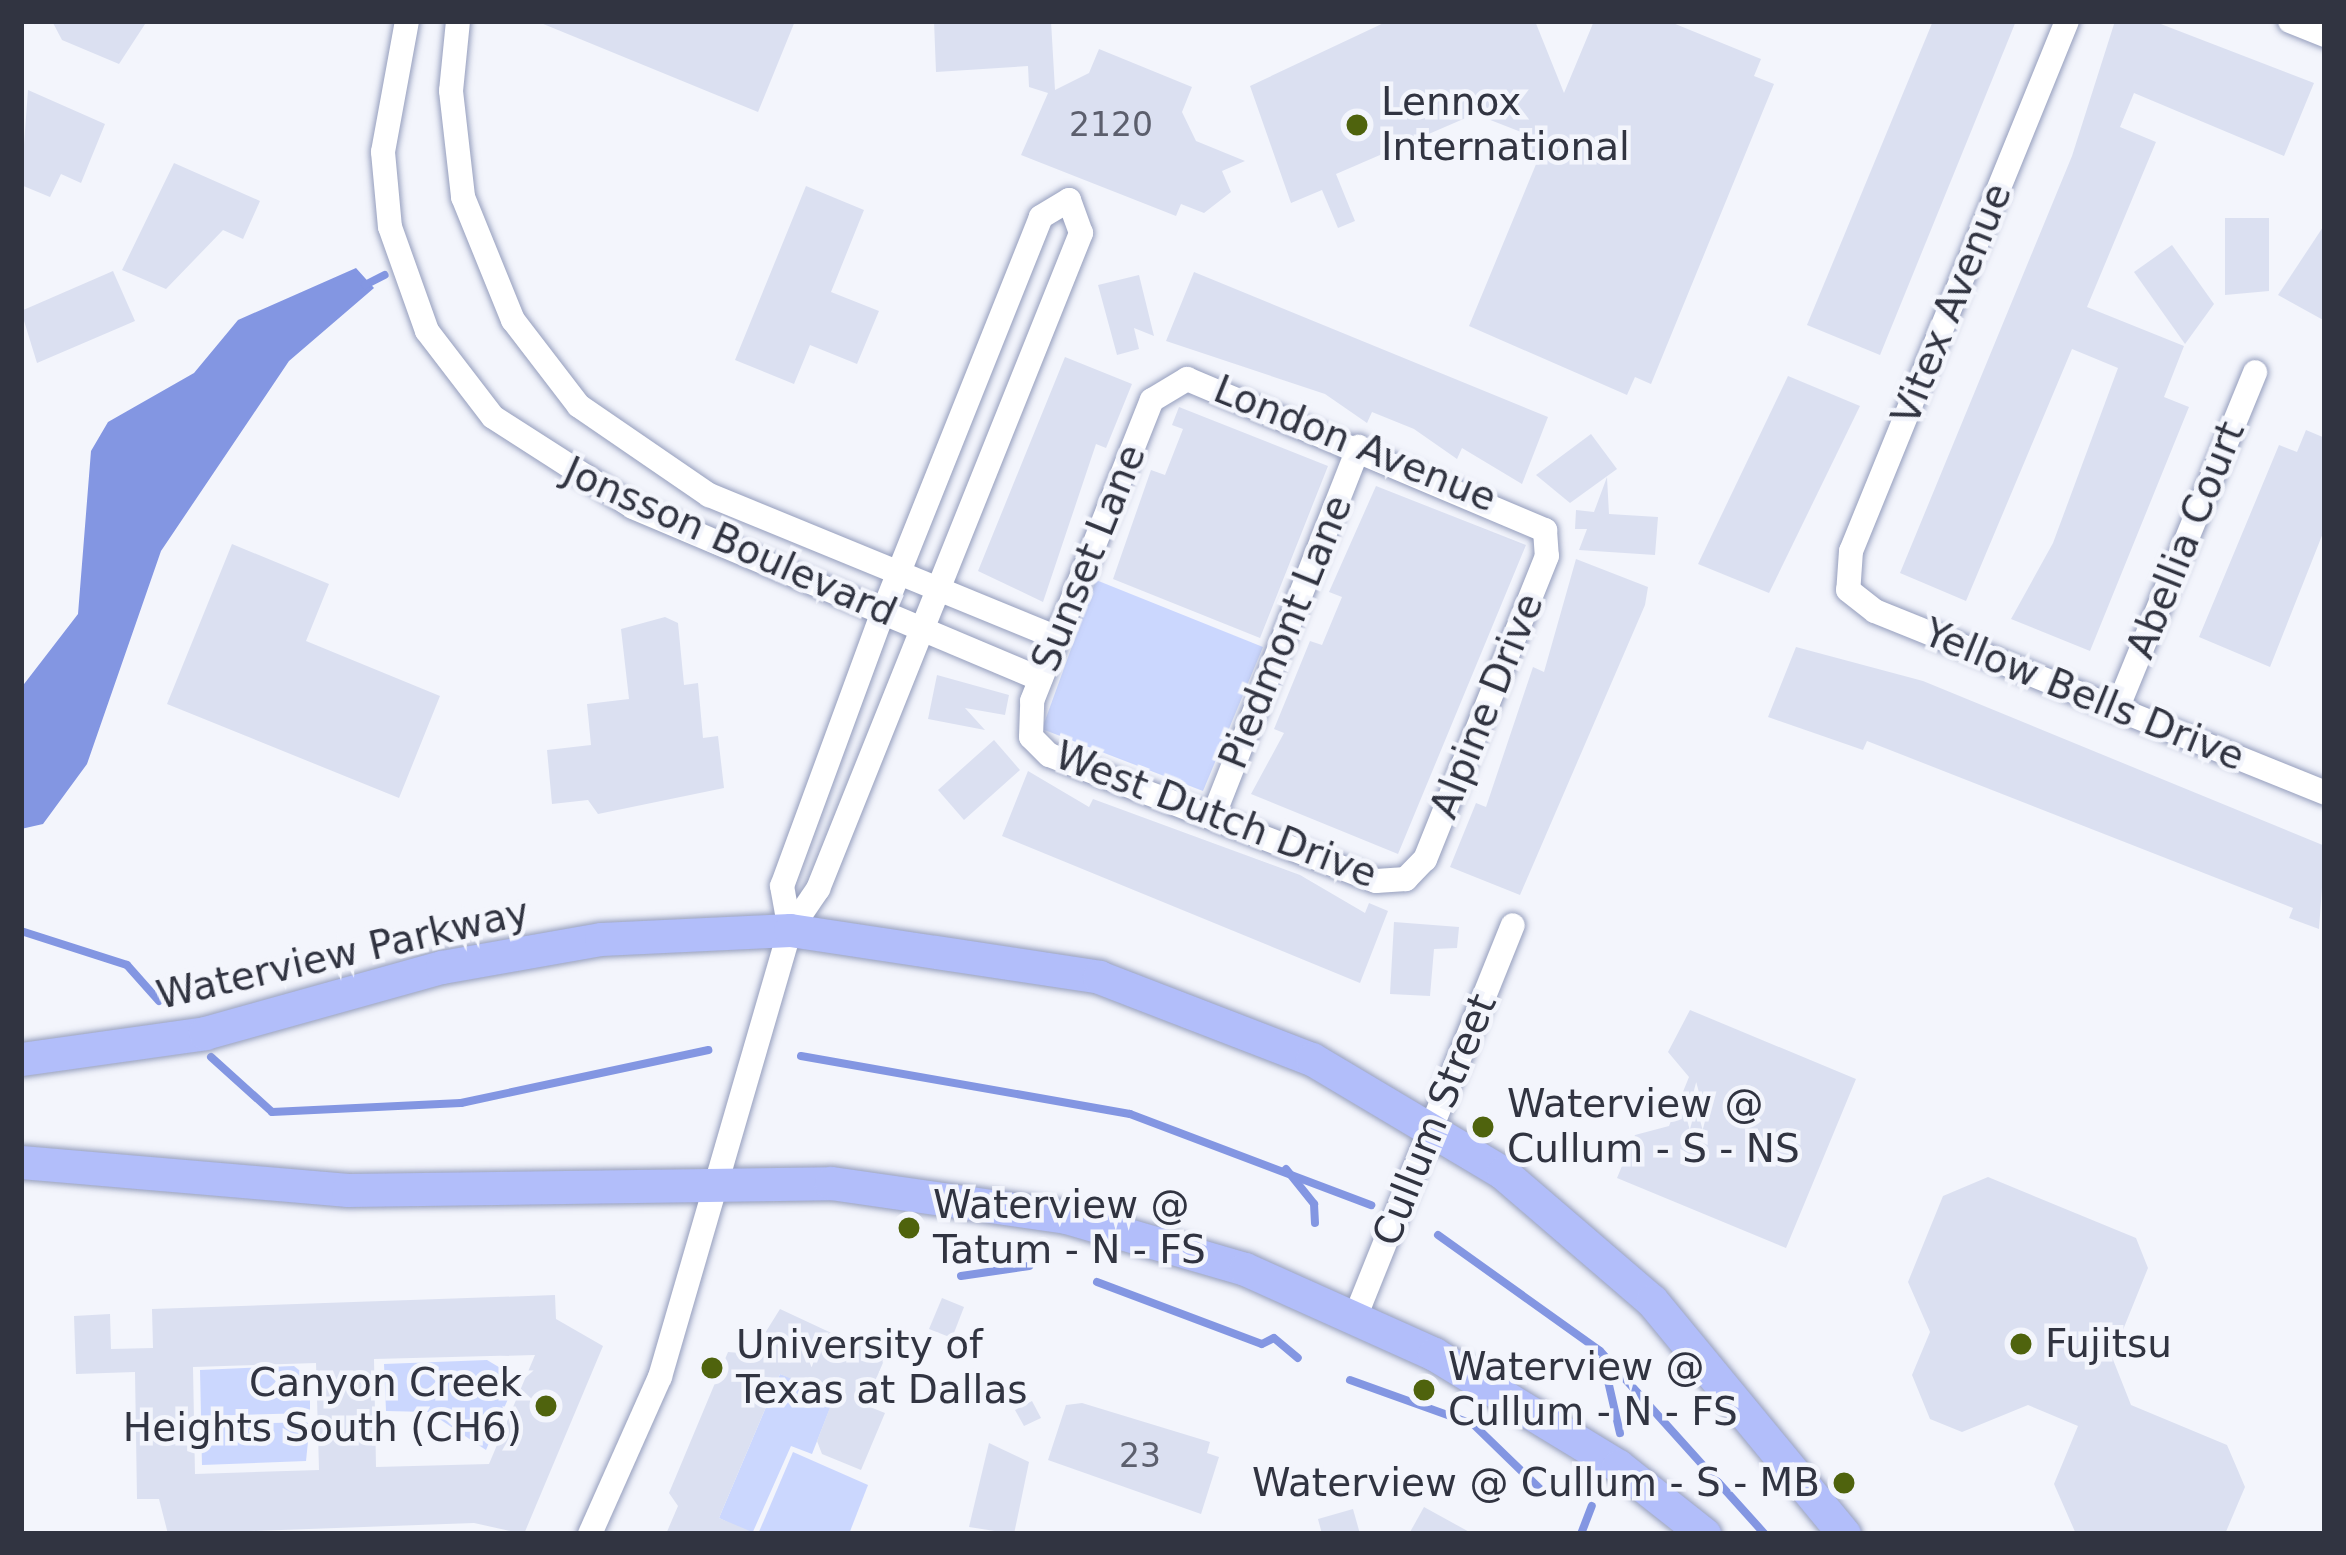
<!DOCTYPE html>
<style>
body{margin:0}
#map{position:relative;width:2346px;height:1555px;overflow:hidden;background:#f3f5fc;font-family:"DejaVu Sans",sans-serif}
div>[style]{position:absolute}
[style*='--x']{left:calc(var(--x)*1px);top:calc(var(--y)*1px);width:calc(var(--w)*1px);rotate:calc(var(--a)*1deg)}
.green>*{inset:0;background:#cbd7fe}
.water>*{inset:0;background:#8396e2}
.stream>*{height:8px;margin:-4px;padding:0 4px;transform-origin:4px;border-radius:4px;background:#8396e2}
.building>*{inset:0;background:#dbe0f1}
.roads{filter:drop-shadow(0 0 3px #959ebd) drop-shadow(0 0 3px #959ebd)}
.minor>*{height:24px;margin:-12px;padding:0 12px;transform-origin:12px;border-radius:12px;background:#fff}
.major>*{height:33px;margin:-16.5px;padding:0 16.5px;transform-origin:16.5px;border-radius:16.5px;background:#b2befa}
.dots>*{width:33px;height:33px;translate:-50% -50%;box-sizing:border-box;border:6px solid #f3f5fc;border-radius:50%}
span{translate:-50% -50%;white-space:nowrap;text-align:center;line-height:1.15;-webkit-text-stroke:9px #f3f5fc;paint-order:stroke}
.number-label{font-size:33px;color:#5c5f6d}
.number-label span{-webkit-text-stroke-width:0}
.poi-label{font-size:39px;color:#313441}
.left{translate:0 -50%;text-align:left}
.right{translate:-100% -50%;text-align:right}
.street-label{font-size:39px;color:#313441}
.frame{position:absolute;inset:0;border:24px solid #313441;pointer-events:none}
</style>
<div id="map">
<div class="green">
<i style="clip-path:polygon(1096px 580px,1263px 647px,1203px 791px,1042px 729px)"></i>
<i style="clip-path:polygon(487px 1360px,517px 1378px,486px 1450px,429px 1412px,386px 1411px,384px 1364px)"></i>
<i style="clip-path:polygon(294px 1366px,310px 1379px,310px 1413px,201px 1416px,200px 1370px)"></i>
<i style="clip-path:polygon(780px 1374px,836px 1393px,812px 1454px,791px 1446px,752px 1534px,719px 1518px)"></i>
<i style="clip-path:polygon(310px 1422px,306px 1461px,202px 1465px,201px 1425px)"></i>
<i style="clip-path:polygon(793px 1452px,868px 1485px,849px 1534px,758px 1534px)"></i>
</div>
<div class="water">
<i style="clip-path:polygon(356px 268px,374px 288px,289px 361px,161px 551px,87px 764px,43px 824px,21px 829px,21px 688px,78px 614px,91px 451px,108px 422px,194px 373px,238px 320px)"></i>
</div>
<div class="stream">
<i style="--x:365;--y:285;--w:22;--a:-27"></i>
<i style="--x:21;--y:931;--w:111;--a:17.8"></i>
<i style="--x:127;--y:965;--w:48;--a:48.4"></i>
<i style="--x:801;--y:1056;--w:334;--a:10"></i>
<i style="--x:1130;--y:1114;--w:258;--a:20.7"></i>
<i style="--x:211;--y:1057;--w:82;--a:42"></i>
<i style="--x:272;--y:1112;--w:189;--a:-2.7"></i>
<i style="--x:461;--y:1103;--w:253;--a:-12.1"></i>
<i style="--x:1286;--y:1169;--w:45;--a:51.3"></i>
<i style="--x:1314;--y:1204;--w:19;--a:87"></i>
<i style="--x:1438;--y:1235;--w:199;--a:35.6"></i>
<i style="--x:1600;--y:1351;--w:246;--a:48"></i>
<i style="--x:961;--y:1276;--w:69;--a:-8.4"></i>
<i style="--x:1097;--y:1282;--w:176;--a:20.6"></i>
<i style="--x:1262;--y:1344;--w:13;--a:-27"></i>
<i style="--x:1274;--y:1338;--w:31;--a:40"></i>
<i style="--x:1603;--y:1359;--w:76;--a:77.1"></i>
<i style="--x:1350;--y:1380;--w:131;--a:19.7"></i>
<i style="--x:1473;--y:1424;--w:93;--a:44.1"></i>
<i style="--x:1581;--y:1534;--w:30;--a:-69"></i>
</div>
<div class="building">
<i style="clip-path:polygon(52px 21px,147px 21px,119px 64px,62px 40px)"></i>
<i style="clip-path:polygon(536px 21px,795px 21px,758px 112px)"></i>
<i style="clip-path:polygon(934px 21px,1051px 21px,1055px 90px,1089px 73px,1099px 49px,1192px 87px,1182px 112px,1196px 141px,1245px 161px,1222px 171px,1231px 192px,1204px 213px,1181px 204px,1176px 216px,1021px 155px,1048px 93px,1029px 87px,1028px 66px,936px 72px)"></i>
<i style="clip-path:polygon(1388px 21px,1535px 21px,1564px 93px,1594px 21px,1668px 21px,1761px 59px,1754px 76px,1774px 84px,1651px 384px,1635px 377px,1627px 395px,1469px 326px,1539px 157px,1515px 148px,1521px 132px,1475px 114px,1336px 174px,1355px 221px,1338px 228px,1322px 190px,1291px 203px,1250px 86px)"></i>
<i style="clip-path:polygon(1933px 21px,2016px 21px,1880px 355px,1807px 325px)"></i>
<i style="clip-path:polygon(2115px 21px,2153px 21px,2314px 83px,2284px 156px,2134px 93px,2120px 127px,2156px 142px,2087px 307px,2184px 346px,2164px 397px,2189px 407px,2090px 651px,2011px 619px,2053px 543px,2118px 368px,2072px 349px,1966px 601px,1900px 573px,2072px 156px)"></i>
<i style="clip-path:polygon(28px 90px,105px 124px,81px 183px,61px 174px,50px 197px,21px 185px)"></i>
<i style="clip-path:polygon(174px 163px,260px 201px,243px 239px,223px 230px,166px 289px,122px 270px)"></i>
<i style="clip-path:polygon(806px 186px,864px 210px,831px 292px,879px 311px,857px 364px,810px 345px,794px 384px,735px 360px)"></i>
<i style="clip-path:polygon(2225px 218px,2269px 218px,2269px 291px,2225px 295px)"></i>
<i style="clip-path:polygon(2325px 224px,2325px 321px,2278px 295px)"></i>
<i style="clip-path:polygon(2172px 245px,2214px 304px,2185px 344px,2134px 272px)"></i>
<i style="clip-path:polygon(113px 271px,135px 321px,37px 363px,21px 311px)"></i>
<i style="clip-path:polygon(1194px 272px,1548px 417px,1522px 484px,1462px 448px,1457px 459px,1414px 429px,1372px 412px,1367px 423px,1325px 394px,1166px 341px)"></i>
<i style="clip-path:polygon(1139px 275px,1154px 336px,1134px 328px,1139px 349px,1117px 355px,1098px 285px)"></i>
<i style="clip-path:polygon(1065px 357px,1132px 384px,1106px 448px,1096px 444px,1043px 602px,978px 571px)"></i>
<i style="clip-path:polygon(1788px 376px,1860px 406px,1769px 593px,1698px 564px)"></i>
<i style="clip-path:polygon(1179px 407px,1328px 466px,1260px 638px,1113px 579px,1151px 470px,1165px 475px,1183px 429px,1172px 425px)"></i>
<i style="clip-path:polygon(2306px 430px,2325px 438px,2325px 528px,2270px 667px,2199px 637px,2279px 445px,2297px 452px)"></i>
<i style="clip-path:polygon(1591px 434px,1617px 469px,1570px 503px,1536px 475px)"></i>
<i style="clip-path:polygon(1607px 477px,1609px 514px,1658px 517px,1655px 555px,1579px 550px,1587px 529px,1575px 529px,1576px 510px,1594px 512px)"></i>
<i style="clip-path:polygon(1376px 486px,1526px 545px,1398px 854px,1251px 794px,1284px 733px,1274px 729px,1310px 641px,1322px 645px,1342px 597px,1329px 592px)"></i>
<i style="clip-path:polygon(232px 544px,329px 584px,306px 641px,440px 696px,399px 798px,167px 704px)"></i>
<i style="clip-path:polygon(1576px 559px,1648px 587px,1645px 605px,1520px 895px,1450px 867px,1476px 803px,1486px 807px,1533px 667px,1544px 672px)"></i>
<i style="clip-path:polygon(665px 617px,678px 623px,684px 685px,698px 683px,703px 738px,718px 736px,724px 788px,598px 814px,588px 800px,552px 804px,547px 750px,591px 745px,587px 704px,629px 699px,621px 629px)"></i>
<i style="clip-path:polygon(1796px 647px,1923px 681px,2325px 846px,2319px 929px,2289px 918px,2293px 908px,1867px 741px,1863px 750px,1768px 717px)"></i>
<i style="clip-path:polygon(937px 675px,1009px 695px,1005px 715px,965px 708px,985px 730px,928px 719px)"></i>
<i style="clip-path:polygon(994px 740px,1020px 770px,964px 820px,938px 790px)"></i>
<i style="clip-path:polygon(1028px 771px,1089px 807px,1093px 799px,1300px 875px,1365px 913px,1369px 903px,1388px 911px,1360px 983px,1002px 836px)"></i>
<i style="clip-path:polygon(1394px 922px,1459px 927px,1457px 948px,1434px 949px,1430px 996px,1390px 994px)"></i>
<i style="clip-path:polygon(1690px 1010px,1856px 1079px,1786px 1248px,1617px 1178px,1635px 1135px,1669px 1126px,1689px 1077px,1668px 1052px)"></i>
<i style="clip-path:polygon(1988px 1177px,2136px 1238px,2148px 1268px,2112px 1357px,2131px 1405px,2227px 1445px,2245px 1487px,2225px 1534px,2076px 1534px,2054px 1484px,2078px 1426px,2028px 1405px,1962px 1432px,1930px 1419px,1912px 1375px,1930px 1332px,1908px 1282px,1943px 1196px)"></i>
<i style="clip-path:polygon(evenodd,555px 1295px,556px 1319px,603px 1346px,524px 1534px,474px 1523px,168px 1534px,159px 1499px,137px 1499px,135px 1372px,76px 1374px,74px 1316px,110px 1314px,111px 1349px,153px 1348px,152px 1309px,555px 1295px,535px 1355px,489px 1464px,376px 1467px,374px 1359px,535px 1355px,555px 1295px,316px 1363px,319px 1470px,195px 1474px,193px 1367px,316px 1363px)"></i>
<i style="clip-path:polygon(942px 1298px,964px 1307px,952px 1338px,929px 1329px)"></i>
<i style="clip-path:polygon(780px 1309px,885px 1358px,865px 1405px,885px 1413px,861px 1470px,822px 1454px,817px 1441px,834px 1397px,780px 1374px,719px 1518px,757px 1534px,666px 1534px,678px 1506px,669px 1493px,728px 1352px,752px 1354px)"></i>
<i style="clip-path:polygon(1032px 1401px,1041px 1418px,1024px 1426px,1015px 1410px)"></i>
<i style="clip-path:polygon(1082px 1403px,1210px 1442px,1207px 1453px,1219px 1457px,1201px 1514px,1048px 1460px,1066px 1405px)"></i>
<i style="clip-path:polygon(989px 1443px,1029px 1462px,1014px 1534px,969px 1527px)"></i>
<i style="clip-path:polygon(1424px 1507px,1473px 1534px,1409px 1534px)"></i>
<i style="clip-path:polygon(1353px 1509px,1360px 1534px,1322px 1534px,1318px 1519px)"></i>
</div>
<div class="roads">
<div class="minor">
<i style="--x:407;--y:21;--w:133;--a:100.4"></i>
<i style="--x:383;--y:152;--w:75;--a:84.7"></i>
<i style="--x:390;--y:227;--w:110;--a:70.4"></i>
<i style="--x:427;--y:331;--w:108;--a:52.5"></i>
<i style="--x:493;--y:417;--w:166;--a:32.7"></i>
<i style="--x:633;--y:507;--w:442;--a:22.9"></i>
<i style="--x:458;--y:21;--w:70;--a:95.7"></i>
<i style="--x:451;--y:91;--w:107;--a:83.5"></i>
<i style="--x:463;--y:197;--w:133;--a:67.9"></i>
<i style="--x:513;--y:320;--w:108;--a:52.5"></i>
<i style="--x:579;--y:406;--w:158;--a:34.4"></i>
<i style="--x:709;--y:495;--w:376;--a:22.3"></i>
<i style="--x:2067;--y:21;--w:572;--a:112.17"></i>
<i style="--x:1851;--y:551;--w:39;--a:94"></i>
<i style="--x:1848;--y:590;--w:34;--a:38"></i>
<i style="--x:1875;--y:611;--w:485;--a:22"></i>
<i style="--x:2290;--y:21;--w:38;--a:22"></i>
<i style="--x:1187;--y:379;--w:389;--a:22.9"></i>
<i style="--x:1545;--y:530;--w:26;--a:86"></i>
<i style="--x:1547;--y:556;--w:327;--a:111.9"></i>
<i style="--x:1425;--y:859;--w:28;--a:134"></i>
<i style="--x:1406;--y:879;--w:30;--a:176"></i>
<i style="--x:1376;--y:881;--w:350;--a:-158.9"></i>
<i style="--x:1049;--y:755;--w:25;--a:-135"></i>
<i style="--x:1031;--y:737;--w:36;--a:-88"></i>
<i style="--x:1032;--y:701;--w:324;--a:-68.3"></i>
<i style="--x:1152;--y:400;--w:41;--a:-31"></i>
<i style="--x:2117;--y:709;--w:364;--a:-67.7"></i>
<i style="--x:1213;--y:817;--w:398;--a:-68.5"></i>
<i style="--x:1356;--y:1315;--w:420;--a:-68.1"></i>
<i style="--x:590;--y:1534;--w:172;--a:-66"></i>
<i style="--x:660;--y:1377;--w:466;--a:-73.8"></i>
<i style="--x:790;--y:930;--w:50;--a:-55.7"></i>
<i style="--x:818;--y:889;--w:707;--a:-68.15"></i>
<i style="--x:1081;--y:233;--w:35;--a:-110"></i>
<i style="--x:1069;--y:200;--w:33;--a:149"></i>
<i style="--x:1041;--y:217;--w:422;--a:111.8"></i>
<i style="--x:884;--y:609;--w:295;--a:110.2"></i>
<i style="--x:782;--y:886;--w:45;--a:79.7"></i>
</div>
<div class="major">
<i style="--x:21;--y:1059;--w:186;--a:-8"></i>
<i style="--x:205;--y:1033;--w:246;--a:-15.6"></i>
<i style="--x:442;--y:967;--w:161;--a:-10"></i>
<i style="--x:601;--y:939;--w:189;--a:-2.7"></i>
<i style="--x:790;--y:930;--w:313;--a:8.6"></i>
<i style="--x:1099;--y:977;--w:228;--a:21.1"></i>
<i style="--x:1312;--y:1059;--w:222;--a:30.8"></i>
<i style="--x:1503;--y:1173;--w:196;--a:40.7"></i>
<i style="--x:1652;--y:1301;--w:302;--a:50.5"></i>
<i style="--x:21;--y:1162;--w:328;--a:4.9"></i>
<i style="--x:348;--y:1190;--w:483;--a:-0.8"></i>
<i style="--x:831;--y:1183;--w:237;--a:8.2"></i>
<i style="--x:1066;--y:1217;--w:186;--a:16.2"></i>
<i style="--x:1245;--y:1269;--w:207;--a:24.2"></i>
<i style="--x:1434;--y:1354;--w:215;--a:31.3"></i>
<i style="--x:1618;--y:1466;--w:110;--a:38.3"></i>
</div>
</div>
<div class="dots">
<i style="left:1357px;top:125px;background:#4f630d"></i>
<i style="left:1483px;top:1127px;background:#4f630d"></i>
<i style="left:909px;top:1228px;background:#4f630d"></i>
<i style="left:2021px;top:1344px;background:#4f630d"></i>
<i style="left:712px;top:1368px;background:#4f630d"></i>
<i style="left:1424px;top:1390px;background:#4f630d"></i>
<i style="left:546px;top:1406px;background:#4f630d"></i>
<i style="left:1844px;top:1483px;background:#4f630d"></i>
</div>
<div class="number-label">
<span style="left:1111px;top:125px">2120</span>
<span style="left:1140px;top:1456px">23</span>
</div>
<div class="poi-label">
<span class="left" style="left:1381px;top:125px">Lennox<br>International</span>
<span class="left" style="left:1507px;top:1127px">Waterview @<br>Cullum - S - NS</span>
<span class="left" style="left:933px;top:1228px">Waterview @<br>Tatum - N - FS</span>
<span class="left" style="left:2045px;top:1344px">Fujitsu</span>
<span class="left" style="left:736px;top:1368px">University of<br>Texas at Dallas</span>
<span class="left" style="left:1448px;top:1390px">Waterview @<br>Cullum - N - FS</span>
<span class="right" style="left:522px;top:1406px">Canyon Creek<br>Heights South (CH6)</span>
<span class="right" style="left:1820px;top:1483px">Waterview @ Cullum - S - MB</span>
</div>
<div class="street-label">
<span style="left:1952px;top:304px;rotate:-68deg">Vitex Avenue</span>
<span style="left:1355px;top:444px;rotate:22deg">London Avenue</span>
<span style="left:2186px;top:540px;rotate:-68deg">Abellia Court</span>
<span style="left:730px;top:542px;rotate:24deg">Jonsson Boulevard</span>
<span style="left:1089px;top:558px;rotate:-68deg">Sunset Lane</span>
<span style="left:1286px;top:632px;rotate:-68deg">Piedmont Lane</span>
<span style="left:2084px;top:695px;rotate:22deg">Yellow Bells Drive</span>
<span style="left:1487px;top:706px;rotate:-68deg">Alpine Drive</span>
<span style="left:1216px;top:815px;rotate:21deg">West Dutch Drive</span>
<span style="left:343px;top:954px;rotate:-13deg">Waterview Parkway</span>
<span style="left:1435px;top:1120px;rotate:-68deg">Cullum Street</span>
</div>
<div class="frame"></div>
</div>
